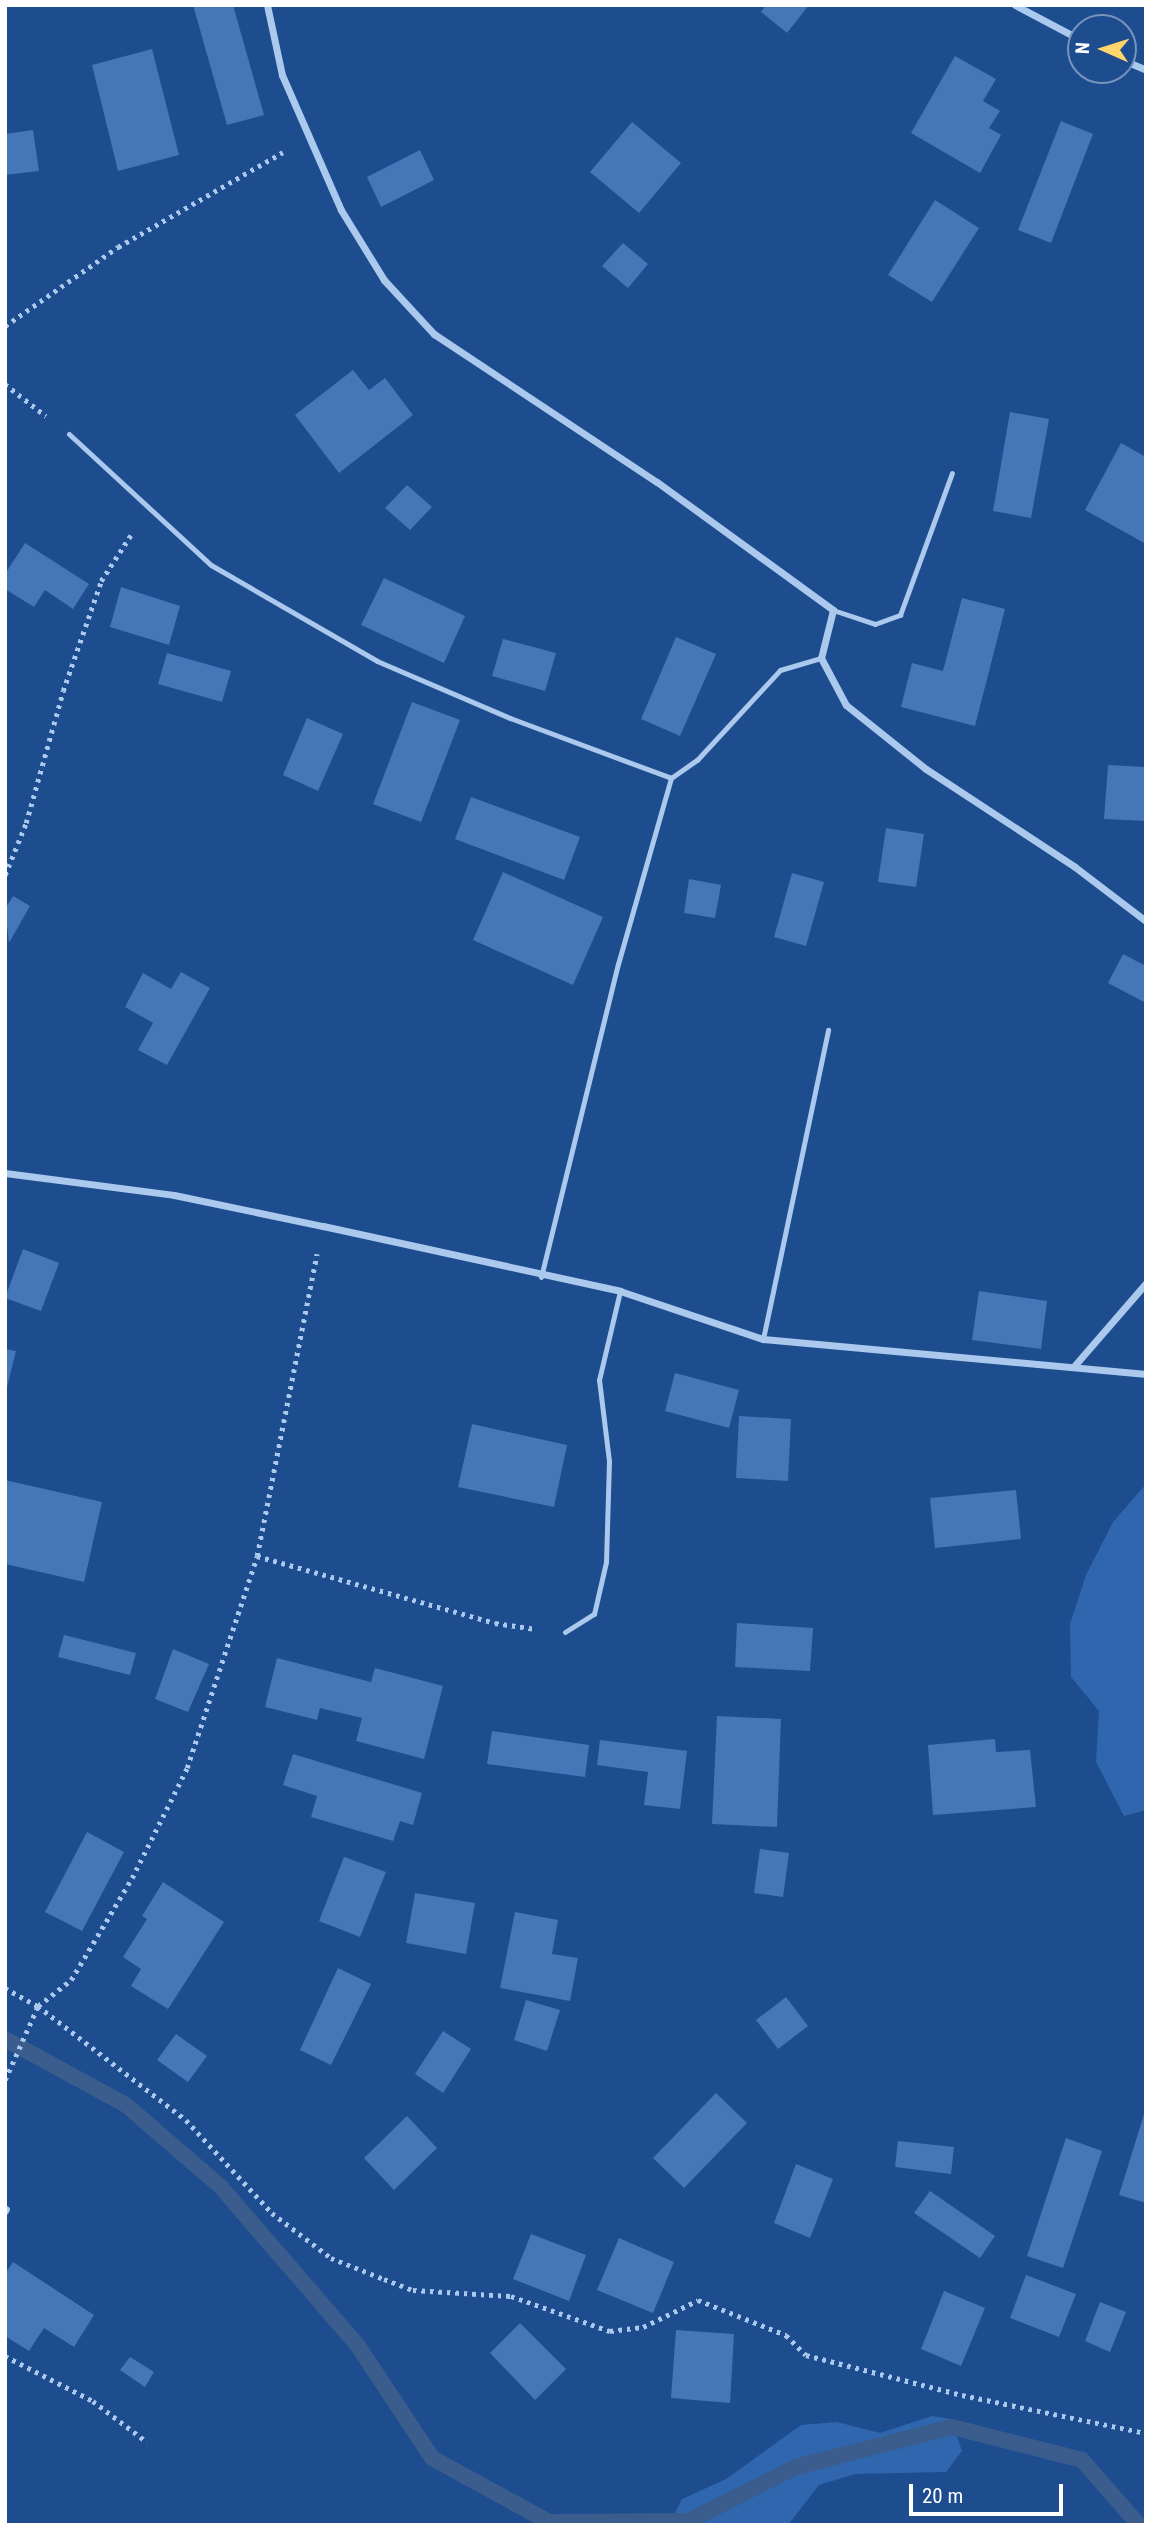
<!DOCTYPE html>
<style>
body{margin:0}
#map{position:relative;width:1151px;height:2530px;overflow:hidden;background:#1d4c8f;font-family:"Roboto Condensed",sans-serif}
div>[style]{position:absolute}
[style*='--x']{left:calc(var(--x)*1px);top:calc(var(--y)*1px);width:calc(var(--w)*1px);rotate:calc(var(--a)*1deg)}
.green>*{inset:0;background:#3066ad}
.stream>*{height:16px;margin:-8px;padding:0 8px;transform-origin:8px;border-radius:8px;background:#3a5d8d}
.building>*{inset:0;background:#4576b7}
.path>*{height:4.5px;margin-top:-2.25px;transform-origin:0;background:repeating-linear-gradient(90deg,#abc8ed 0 3.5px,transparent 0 8.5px)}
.service>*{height:5px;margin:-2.5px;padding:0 2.5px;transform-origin:2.5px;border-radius:2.5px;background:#abc8ed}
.minor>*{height:7px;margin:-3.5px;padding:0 3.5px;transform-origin:3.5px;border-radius:3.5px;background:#abc8ed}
span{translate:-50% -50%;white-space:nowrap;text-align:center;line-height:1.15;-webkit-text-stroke:5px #1d4c8f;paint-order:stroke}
.frame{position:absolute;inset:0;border:7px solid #fff;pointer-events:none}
.north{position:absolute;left:1067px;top:14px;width:70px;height:70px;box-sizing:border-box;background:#1d4c8f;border:2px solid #7794bc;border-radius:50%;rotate:273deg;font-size:19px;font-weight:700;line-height:28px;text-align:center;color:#fff}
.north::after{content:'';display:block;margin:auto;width:24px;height:32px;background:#fdd56a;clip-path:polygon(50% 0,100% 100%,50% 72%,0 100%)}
.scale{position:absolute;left:909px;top:2484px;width:154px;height:32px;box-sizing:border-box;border:4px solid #fff;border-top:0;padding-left:9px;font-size:21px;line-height:24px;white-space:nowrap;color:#fff;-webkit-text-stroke:5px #1d4c8f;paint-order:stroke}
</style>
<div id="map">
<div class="green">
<i style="clip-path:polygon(1146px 1484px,1146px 1810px,1124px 1816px,1096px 1762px,1099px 1711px,1071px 1677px,1070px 1624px,1086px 1575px,1113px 1522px)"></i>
<i style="clip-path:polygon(932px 2416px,951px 2419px,962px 2451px,946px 2472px,855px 2474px,819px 2485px,788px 2525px,669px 2525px,682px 2499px,726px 2479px,801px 2425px,837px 2422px,880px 2433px)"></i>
</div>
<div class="stream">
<i style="--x:5;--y:2039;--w:138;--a:28.6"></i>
<i style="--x:126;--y:2105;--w:124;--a:40.8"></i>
<i style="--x:220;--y:2186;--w:211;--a:49.2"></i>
<i style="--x:358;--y:2346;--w:134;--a:56.5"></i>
<i style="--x:432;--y:2458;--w:133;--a:28.7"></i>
<i style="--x:549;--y:2522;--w:140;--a:-0.4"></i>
<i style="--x:689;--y:2521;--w:120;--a:-26.8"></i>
<i style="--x:796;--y:2467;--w:161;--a:-14.4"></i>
<i style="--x:952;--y:2427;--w:134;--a:14.2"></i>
<i style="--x:1082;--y:2460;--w:86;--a:48.8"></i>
</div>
<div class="building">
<i style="clip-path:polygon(193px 5px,233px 5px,264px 115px,227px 125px)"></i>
<i style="clip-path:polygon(766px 5px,809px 5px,787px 33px,761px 12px)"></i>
<i style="clip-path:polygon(152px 49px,179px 155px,118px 171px,92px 65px)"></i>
<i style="clip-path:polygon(955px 56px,996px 79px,983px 101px,1000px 111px,989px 128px,1001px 135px,980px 173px,911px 133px)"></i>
<i style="clip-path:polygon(1061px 121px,1093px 134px,1051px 243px,1018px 230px)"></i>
<i style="clip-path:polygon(632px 122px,681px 163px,639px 213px,590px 172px)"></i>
<i style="clip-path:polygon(33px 130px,39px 171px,5px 175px,5px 134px)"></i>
<i style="clip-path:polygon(420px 150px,434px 180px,381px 207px,367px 177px)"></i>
<i style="clip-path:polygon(935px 200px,979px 228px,932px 302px,888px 275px)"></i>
<i style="clip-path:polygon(623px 243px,648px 264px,628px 288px,602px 266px)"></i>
<i style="clip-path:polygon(353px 370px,369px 390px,385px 378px,413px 415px,339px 473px,295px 415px)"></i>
<i style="clip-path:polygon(1010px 412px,1049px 419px,1031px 518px,993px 511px)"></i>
<i style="clip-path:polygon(1121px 443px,1146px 457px,1146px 544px,1085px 510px)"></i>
<i style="clip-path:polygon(407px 485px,432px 507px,410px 530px,385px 508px)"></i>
<i style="clip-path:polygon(25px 543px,89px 584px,73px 609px,45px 590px,34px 607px,5px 589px,5px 574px)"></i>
<i style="clip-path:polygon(384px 578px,465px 616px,444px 663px,361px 625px)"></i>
<i style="clip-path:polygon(121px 587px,180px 606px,169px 645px,110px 627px)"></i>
<i style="clip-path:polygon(962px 598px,1005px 609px,975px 726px,901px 707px,912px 663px,943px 671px)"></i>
<i style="clip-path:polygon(676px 637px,716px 654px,680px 736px,641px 719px)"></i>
<i style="clip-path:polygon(503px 639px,556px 653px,545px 691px,492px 676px)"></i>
<i style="clip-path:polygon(167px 653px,231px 671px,222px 702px,158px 684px)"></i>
<i style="clip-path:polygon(412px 702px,460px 720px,421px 822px,373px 804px)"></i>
<i style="clip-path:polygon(307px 718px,343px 734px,318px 791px,283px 775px)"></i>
<i style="clip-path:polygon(1108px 765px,1146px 767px,1146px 821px,1104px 819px)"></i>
<i style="clip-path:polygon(471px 797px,580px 837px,564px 880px,455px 839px)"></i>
<i style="clip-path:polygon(886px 828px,924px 834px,916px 887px,878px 882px)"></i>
<i style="clip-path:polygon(503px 872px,603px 917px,573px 985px,473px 940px)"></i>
<i style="clip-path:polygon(792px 873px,824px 882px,806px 946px,774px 937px)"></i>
<i style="clip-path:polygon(689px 879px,721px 885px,715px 918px,684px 913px)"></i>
<i style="clip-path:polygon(13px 896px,30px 906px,9px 943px,5px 909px)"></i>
<i style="clip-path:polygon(1123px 954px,1146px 966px,1146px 1003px,1108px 983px)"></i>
<i style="clip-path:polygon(181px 972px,210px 988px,167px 1065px,138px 1050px,153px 1023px,125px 1007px,143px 973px,171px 989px)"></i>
<i style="clip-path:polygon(23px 1249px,59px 1263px,41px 1311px,5px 1298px)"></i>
<i style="clip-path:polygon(979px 1291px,1047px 1301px,1041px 1349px,972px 1340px)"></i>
<i style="clip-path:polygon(5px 1349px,16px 1351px,6px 1391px,5px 1391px)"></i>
<i style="clip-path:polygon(675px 1373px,739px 1390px,729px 1428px,665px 1411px)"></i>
<i style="clip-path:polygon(739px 1416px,791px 1419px,788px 1481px,736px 1478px)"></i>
<i style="clip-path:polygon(472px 1424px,567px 1445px,554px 1507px,458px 1487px)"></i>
<i style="clip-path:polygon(5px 1480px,102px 1502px,84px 1582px,5px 1564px)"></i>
<i style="clip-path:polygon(1016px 1490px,1021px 1539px,935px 1548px,930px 1498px)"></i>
<i style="clip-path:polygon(737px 1623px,813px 1628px,810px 1671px,735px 1667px)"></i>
<i style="clip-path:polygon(64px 1635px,136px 1653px,130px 1675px,58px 1657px)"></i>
<i style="clip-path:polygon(173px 1649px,209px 1664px,188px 1712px,155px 1699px)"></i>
<i style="clip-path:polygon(277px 1658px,371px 1682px,375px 1668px,443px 1686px,424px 1759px,356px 1741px,362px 1718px,320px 1708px,317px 1720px,265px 1707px)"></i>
<i style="clip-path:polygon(717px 1716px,781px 1719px,777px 1827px,712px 1824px)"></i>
<i style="clip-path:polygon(492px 1731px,589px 1745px,585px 1777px,487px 1764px)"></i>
<i style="clip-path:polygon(995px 1739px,996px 1752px,1030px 1750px,1036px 1807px,933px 1815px,928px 1745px)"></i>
<i style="clip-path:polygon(600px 1740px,687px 1751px,680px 1809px,644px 1805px,648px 1772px,597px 1765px)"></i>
<i style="clip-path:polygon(293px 1754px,422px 1793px,413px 1825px,400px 1821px,393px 1841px,311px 1817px,317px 1796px,283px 1785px)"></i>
<i style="clip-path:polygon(87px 1832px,124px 1852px,82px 1931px,45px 1912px)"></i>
<i style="clip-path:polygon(760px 1849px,789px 1853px,783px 1897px,754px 1893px)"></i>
<i style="clip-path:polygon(344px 1857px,386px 1872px,360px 1937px,319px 1921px)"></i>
<i style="clip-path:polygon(163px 1882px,224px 1922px,168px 2009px,131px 1986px,141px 1969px,123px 1957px,147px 1919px,142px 1916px)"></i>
<i style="clip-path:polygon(415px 1893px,475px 1903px,466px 1954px,406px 1943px)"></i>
<i style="clip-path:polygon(515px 1912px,558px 1920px,552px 1954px,578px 1958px,570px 2001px,500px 1988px)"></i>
<i style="clip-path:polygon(338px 1968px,371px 1984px,331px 2065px,300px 2050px)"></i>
<i style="clip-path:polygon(786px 1997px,808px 2026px,778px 2049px,756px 2020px)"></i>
<i style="clip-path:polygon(526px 2000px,560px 2010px,547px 2051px,514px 2040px)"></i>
<i style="clip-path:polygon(443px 2031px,471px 2049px,443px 2093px,415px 2074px)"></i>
<i style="clip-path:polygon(176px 2034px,207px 2056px,188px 2082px,157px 2060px)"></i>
<i style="clip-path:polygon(716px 2093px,747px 2123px,684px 2188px,653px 2158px)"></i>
<i style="clip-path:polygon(1145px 2111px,1146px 2111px,1146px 2203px,1119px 2195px)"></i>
<i style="clip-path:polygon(407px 2116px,437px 2148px,394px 2190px,364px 2158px)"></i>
<i style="clip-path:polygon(1066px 2138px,1102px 2151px,1063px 2268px,1027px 2256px)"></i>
<i style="clip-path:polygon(898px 2141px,954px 2147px,951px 2174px,895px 2167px)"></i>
<i style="clip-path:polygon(796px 2164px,833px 2179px,810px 2238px,774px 2223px)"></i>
<i style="clip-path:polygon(930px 2191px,995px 2236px,980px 2258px,914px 2213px)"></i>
<i style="clip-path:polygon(531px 2234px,586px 2255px,569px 2301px,513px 2279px)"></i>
<i style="clip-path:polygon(619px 2238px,674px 2262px,653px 2313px,597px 2290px)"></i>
<i style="clip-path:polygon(13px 2262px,94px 2315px,74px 2347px,44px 2328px,29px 2351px,5px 2336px,5px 2274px)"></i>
<i style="clip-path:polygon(1026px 2275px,1076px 2294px,1059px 2337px,1010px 2318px)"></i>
<i style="clip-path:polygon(944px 2291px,985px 2308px,961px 2366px,921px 2349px)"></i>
<i style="clip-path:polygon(1100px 2302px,1126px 2312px,1110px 2352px,1085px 2341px)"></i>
<i style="clip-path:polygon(520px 2323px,566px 2369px,535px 2400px,490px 2353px)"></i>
<i style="clip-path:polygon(676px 2330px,734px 2334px,730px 2403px,671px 2398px)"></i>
<i style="clip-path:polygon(130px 2357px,154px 2372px,145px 2387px,120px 2370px)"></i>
</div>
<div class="path">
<i style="--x:5;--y:326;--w:138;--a:-35"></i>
<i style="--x:118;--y:247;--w:190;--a:-29.9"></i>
<i style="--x:5;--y:384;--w:52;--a:38"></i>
<i style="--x:5;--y:875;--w:56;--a:-68"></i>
<i style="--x:26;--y:823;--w:137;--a:-74.3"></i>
<i style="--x:63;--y:691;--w:116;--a:-70.9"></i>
<i style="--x:101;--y:581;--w:57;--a:-57.1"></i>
<i style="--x:257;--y:1556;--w:247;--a:15.7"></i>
<i style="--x:495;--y:1623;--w:41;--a:8.3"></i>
<i style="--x:5;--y:1988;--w:38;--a:29"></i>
<i style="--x:38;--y:2006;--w:187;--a:37.6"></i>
<i style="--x:186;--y:2120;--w:127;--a:47.2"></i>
<i style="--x:272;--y:2213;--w:74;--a:37.3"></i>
<i style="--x:331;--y:2258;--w:57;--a:21.6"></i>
<i style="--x:384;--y:2279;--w:31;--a:21"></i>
<i style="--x:413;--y:2290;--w:98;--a:3.5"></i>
<i style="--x:511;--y:2296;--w:105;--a:19.5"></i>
<i style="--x:610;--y:2331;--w:33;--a:-7"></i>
<i style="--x:643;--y:2327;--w:61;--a:-26.1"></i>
<i style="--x:698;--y:2300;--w:95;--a:21.7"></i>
<i style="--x:786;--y:2335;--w:28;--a:45"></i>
<i style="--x:806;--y:2355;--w:161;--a:14.4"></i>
<i style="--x:962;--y:2395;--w:188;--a:11.7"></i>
<i style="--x:5;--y:2080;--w:81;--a:-66"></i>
<i style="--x:38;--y:2006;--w:42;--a:-38.2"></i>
<i style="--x:71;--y:1980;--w:119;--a:-59.1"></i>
<i style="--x:132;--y:1878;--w:123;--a:-63.4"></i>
<i style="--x:187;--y:1768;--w:223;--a:-71.7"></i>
<i style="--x:257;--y:1556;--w:308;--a:-78.8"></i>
<i style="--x:5;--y:2356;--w:99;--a:27.1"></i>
<i style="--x:93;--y:2401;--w:68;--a:37.2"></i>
</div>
<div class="service">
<i style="--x:69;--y:434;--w:193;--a:42.7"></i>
<i style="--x:211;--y:565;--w:192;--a:30"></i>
<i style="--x:377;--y:661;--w:145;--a:23.2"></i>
<i style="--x:510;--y:718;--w:172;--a:20.4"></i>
<i style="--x:833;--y:610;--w:44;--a:18.4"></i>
<i style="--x:875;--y:624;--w:27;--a:-20"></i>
<i style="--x:900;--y:615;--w:151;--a:-69.9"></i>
<i style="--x:541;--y:1277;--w:322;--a:-76.2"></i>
<i style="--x:618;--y:964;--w:193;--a:-74.1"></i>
<i style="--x:671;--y:778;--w:32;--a:-35"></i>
<i style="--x:697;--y:760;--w:122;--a:-47.3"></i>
<i style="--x:780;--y:670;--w:43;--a:-16.3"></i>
<i style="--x:763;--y:1339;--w:316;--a:-78.1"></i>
<i style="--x:565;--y:1632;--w:34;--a:-32"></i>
<i style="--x:594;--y:1614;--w:53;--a:-77"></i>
<i style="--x:606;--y:1562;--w:101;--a:-88.3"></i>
<i style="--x:609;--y:1461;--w:82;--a:-97"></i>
<i style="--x:599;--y:1380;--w:91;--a:-76.7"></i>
</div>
<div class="minor">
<i style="--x:267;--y:5;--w:72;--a:77.9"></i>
<i style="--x:282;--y:75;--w:147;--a:66.4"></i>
<i style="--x:341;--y:210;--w:82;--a:58.4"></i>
<i style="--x:384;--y:280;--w:74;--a:47.2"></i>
<i style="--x:434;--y:334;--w:268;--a:33.6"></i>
<i style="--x:657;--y:482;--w:218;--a:36"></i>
<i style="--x:833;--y:610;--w:49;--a:104"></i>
<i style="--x:821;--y:658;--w:53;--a:62"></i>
<i style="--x:846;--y:705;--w:102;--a:38.7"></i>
<i style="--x:926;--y:769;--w:178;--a:33.3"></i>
<i style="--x:1075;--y:867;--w:89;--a:37.3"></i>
<i style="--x:1015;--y:5;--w:75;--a:27.9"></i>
<i style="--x:1123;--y:60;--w:25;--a:23"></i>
<i style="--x:5;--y:1173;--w:170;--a:7.4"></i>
<i style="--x:174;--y:1195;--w:152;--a:11.8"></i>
<i style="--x:323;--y:1226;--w:304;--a:12.3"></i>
<i style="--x:620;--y:1291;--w:151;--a:18.6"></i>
<i style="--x:763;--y:1339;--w:385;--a:5.2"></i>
<i style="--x:1075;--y:1365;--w:108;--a:-49.1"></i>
<i style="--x:5;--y:2211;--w:2;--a:-63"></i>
</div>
<div class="frame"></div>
<div class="north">N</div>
<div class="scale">20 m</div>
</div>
